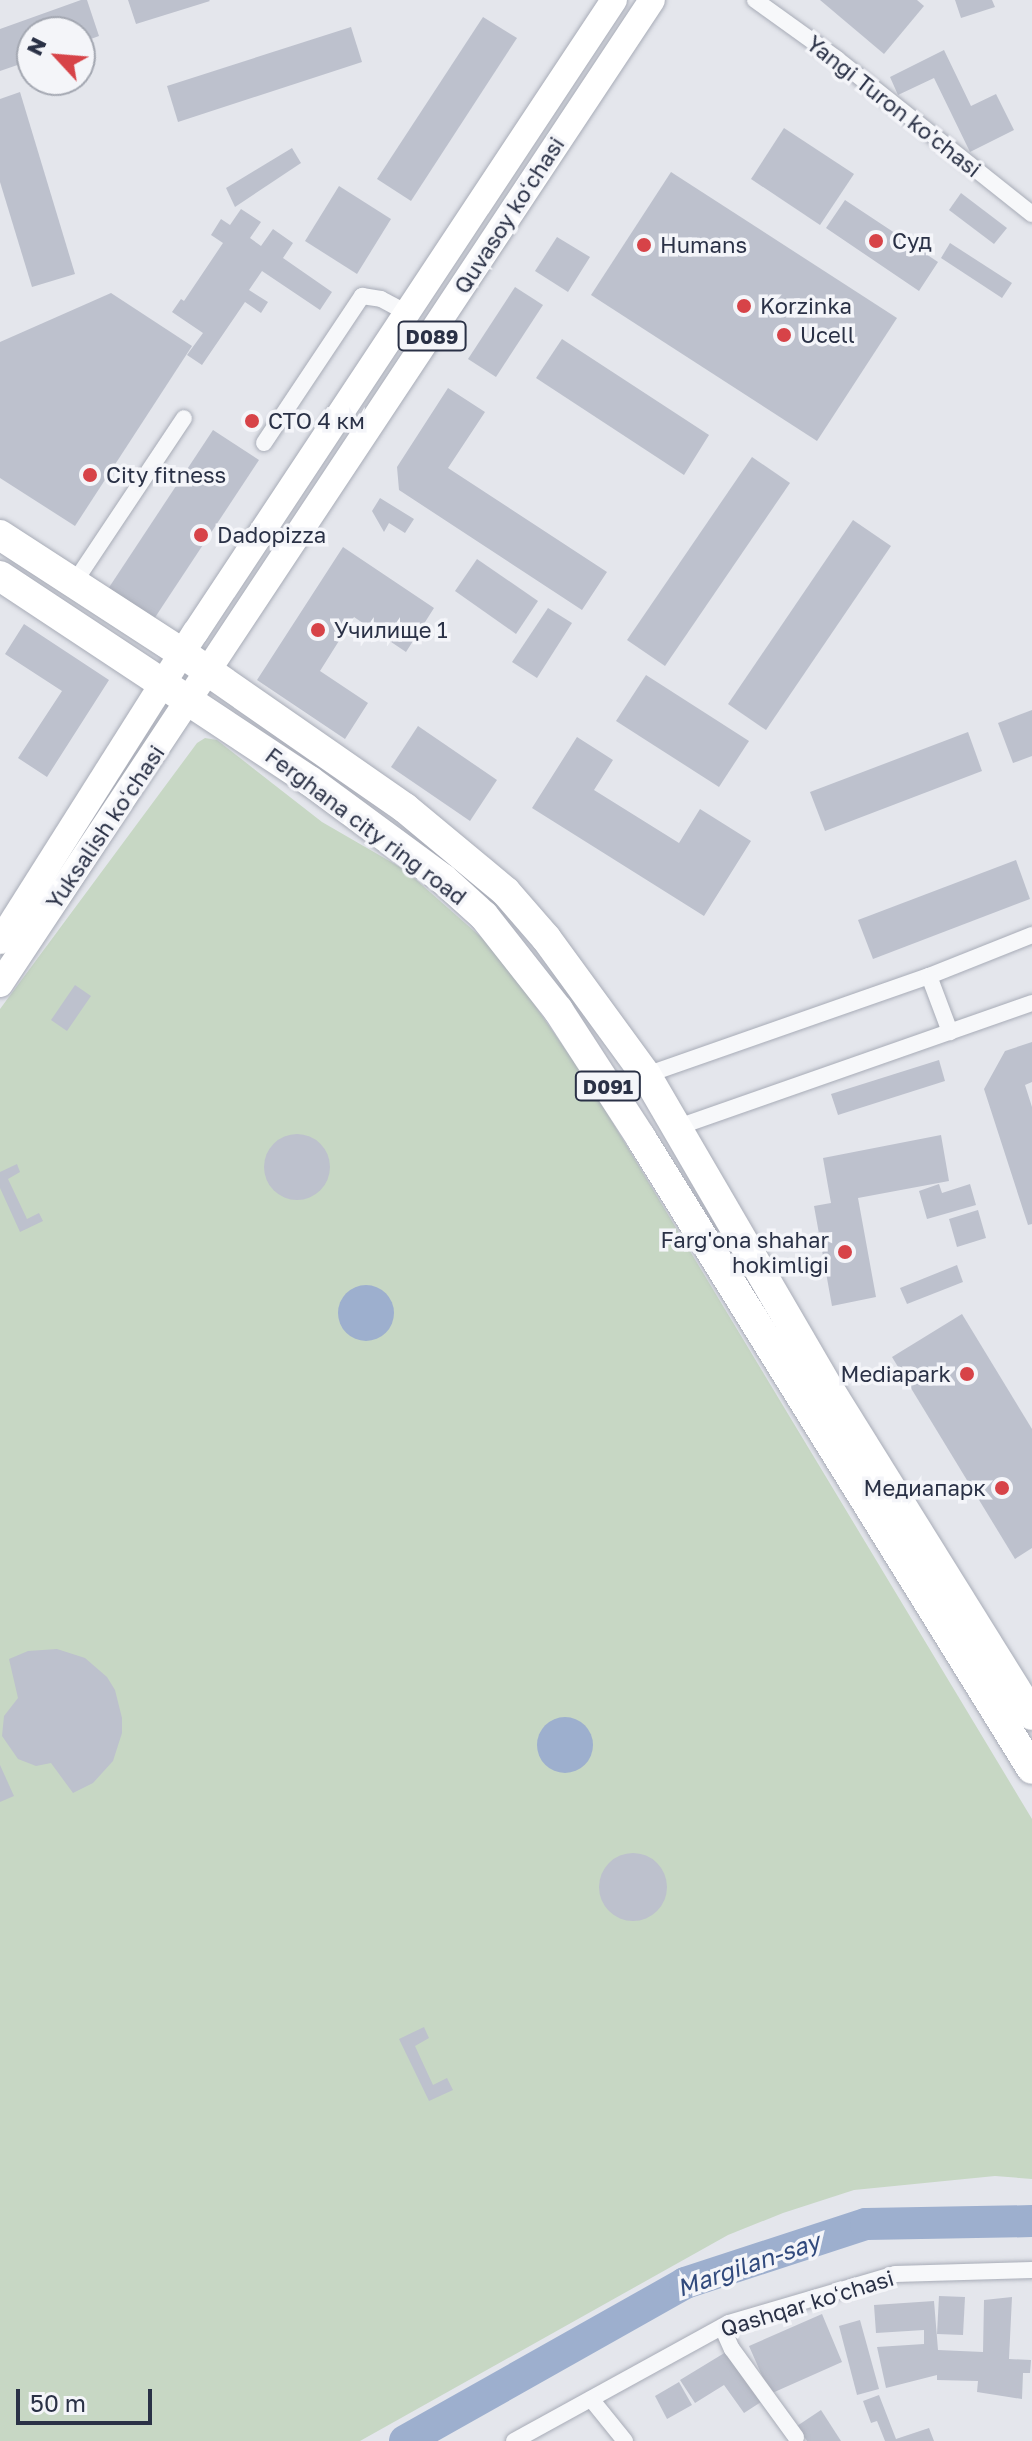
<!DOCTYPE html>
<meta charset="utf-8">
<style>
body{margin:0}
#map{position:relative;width:1032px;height:2441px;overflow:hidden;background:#e4e6ec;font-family:"Golos Text",sans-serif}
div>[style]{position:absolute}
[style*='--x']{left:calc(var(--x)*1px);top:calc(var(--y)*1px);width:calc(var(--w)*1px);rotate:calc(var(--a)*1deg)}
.green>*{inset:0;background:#c7d7c4}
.water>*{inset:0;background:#9dafce}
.round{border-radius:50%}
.river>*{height:32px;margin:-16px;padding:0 16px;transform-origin:16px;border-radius:16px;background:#9dafce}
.building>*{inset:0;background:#bdc1cd}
.roads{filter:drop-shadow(0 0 2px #a8acb7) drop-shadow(0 0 2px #a8acb7)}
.street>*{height:16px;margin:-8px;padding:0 8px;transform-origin:8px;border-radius:8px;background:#f7f8fa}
.primary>*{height:26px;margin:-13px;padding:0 13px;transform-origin:13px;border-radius:13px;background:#fff}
.highway>*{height:30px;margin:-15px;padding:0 15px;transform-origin:15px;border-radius:15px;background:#fff}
.dots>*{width:22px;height:22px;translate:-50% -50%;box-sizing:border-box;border:4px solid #f4f5f9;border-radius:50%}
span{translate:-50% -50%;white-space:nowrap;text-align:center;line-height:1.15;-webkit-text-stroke:7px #f4f5f9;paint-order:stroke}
.shield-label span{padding:2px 6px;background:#f4f5f9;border:2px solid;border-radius:6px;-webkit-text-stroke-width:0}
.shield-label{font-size:20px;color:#2a3146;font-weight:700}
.street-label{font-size:22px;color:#2a3146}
.poi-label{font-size:22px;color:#2a3146}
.left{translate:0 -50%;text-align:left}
.right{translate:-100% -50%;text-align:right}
.water-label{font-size:24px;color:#314a7d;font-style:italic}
.north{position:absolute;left:16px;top:16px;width:80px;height:80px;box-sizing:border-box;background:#f4f5f9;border:2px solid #a3a7b1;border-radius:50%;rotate:296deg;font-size:22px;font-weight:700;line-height:32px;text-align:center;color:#2a3146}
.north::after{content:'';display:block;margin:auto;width:28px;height:36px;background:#d74348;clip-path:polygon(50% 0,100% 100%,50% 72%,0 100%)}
.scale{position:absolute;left:16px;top:2389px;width:136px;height:36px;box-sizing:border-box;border:4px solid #2a3146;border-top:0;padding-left:10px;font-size:24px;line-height:28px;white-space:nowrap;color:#2a3146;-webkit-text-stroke:6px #f4f5f9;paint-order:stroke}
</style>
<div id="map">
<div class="green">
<i style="clip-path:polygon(205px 738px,217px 740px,322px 822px,405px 870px,482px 938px,520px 984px,590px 1085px,1032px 1819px,1032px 2179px,995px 2176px,854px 2190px,783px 2213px,728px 2235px,360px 2441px,0 2441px,0 1009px,197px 743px)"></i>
</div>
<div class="water">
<i class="round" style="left:338px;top:1285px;width:56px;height:56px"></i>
<i class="round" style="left:537px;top:1717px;width:56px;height:56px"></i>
</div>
<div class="river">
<i style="--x:405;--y:2441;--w:322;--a:-29.4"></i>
<i style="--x:685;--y:2283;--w:190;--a:-18.1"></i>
<i style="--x:866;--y:2224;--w:166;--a:-1"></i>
</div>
<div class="building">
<i style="clip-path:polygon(81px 0,87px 0,99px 36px,80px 43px,80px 32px,32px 32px,32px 60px,0 71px,0 29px)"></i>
<i style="clip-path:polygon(128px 0,209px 0,210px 1px,136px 24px)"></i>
<i style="clip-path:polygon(820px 0,917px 0,924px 6px,884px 54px)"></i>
<i style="clip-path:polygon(955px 0,992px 0,995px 7px,961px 18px)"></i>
<i style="clip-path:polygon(483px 17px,517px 38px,411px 201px,377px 179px)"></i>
<i style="clip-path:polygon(351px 27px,362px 62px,178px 122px,167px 86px)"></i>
<i style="clip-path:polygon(944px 50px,971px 106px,996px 94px,1014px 130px,970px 152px,934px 78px,898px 95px,890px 77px)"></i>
<i style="clip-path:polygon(20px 92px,75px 274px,32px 287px,0 182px,0 99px)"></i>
<i style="clip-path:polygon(784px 128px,854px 174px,820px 225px,751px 179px)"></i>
<i style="clip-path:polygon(292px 148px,301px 163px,235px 207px,226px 188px)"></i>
<i style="clip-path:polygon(671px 172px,897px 318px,817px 441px,591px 295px)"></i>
<i style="clip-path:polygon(339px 186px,391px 219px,357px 274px,305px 241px)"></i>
<i style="clip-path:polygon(961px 193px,1007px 228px,994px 244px,949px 210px)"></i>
<i style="clip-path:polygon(845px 200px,913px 245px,919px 237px,931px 246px,926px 254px,938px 262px,919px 291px,826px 228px)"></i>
<i style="clip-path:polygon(241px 209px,261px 222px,250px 238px,261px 246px,273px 229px,293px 243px,283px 258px,332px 292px,320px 310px,262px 271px,249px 290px,268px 302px,261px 313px,245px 302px,202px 365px,187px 355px,203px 333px,172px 312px,181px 299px,184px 301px,223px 243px,211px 235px,221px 219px,230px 225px)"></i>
<i style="clip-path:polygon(557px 237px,590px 257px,568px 292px,535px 271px)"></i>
<i style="clip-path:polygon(950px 243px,1012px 283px,1002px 298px,941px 258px)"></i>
<i style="clip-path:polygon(515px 287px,543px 305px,496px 377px,468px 359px)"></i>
<i style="clip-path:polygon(111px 293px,192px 346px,75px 526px,0 478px,0 342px)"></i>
<i style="clip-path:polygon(562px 339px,709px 435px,684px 475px,536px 378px)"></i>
<i style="clip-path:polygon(448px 388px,485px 412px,448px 468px,607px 572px,582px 610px,399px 490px,397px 467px)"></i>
<i style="clip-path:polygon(213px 430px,259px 460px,154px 619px,108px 589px)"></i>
<i style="clip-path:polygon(752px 457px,790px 483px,665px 666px,627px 640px)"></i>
<i style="clip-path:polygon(380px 498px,414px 519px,405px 533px,389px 523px,384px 532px,372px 511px)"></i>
<i style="clip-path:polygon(853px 520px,891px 546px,766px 730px,728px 704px)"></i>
<i style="clip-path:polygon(343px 547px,434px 608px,406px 652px,354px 617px,320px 671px,368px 703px,345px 739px,257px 680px)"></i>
<i style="clip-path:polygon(477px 559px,538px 601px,516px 634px,455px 591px)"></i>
<i style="clip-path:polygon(548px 608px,572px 623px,537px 678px,512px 662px)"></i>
<i style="clip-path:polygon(24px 624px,109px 680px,47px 777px,18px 758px,62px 691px,5px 654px)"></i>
<i style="clip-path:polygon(646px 675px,749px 741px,719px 787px,616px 721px)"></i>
<i style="clip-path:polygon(1032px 710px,1032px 756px,1013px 763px,998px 723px)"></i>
<i style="clip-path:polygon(418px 726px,497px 780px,470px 821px,391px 767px)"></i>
<i style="clip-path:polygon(968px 732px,982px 771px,825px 831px,810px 792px)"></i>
<i style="clip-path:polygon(577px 737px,613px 760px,594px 790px,679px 843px,700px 809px,751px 841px,704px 916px,532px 808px)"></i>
<i style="clip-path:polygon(1016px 860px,1030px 899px,873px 959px,858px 920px)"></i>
<i style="clip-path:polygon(75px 985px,91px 996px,67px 1031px,51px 1020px)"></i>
<i style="clip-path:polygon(1032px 1042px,1032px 1082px,1025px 1085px,1032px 1107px,1032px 1224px,1028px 1225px,984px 1089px,1005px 1051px)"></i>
<i style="clip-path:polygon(939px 1060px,945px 1081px,838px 1115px,831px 1094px)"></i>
<i class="round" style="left:264px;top:1134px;width:66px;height:66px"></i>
<i style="clip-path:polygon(941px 1135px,949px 1181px,858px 1198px,876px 1297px,832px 1306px,814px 1206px,831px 1203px,823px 1158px)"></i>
<i style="clip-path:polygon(17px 1164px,20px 1172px,8px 1179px,27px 1219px,39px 1213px,43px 1221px,20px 1232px,0 1188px,0 1172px)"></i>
<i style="clip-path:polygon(939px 1184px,942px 1193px,970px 1184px,976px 1205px,927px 1219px,919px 1191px)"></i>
<i style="clip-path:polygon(978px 1210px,986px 1238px,957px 1247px,949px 1219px)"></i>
<i style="clip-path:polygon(957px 1265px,963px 1282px,907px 1304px,900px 1288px)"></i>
<i style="clip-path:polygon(962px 1314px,1032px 1429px,1032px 1548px,1015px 1559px,892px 1357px)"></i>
<i style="clip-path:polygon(57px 1649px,85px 1658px,107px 1677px,115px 1690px,122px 1718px,122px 1733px,113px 1761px,93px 1783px,73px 1793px,51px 1763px,36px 1766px,18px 1759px,2px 1736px,4px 1716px,18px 1698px,9px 1659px,28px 1651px)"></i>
<i style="clip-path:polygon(0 1765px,14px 1796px,0 1802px)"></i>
<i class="round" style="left:599px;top:1853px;width:68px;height:68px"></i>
<i style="clip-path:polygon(424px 2027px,429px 2038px,415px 2046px,433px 2085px,447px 2078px,453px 2090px,429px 2101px,399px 2039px)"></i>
<i style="clip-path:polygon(939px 2296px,965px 2297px,963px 2335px,937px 2334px)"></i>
<i style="clip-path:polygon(1012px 2297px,1009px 2359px,1031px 2360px,1030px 2373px,1023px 2373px,1022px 2399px,977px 2392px,978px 2381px,937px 2380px,937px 2375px,886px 2388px,877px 2347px,924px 2344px,924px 2330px,876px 2333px,874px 2305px,934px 2301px,938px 2350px,983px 2352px,984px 2300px)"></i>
<i style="clip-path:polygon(822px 2314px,842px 2362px,770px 2394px,749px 2346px)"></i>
<i style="clip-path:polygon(860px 2320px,879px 2389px,857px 2395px,839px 2326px)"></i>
<i style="clip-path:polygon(726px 2352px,761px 2402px,744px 2413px,724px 2385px,695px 2403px,680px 2380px)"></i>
<i style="clip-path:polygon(679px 2382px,692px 2405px,667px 2419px,655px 2396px)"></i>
<i style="clip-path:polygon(879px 2395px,896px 2439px,929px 2428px,934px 2441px,885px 2441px,877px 2421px,871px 2423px,863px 2401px)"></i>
<i style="clip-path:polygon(821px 2410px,841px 2441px,807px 2441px,797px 2426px)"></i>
</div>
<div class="roads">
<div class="street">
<i style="--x:755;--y:0;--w:101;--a:35.7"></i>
<i style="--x:837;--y:59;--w:249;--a:38.5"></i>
<i style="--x:264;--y:443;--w:177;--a:-56.3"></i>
<i style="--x:362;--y:296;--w:19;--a:9"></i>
<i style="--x:381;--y:299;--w:30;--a:28"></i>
<i style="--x:74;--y:583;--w:198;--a:-56.3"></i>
<i style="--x:929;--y:976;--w:60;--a:69.4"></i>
<i style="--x:646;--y:1075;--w:300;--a:-19.3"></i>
<i style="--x:929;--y:976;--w:111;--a:-21.7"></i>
<i style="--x:678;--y:1127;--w:375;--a:-19.3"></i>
<i style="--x:722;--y:2327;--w:24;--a:66"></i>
<i style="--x:732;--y:2349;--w:109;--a:54"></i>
<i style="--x:591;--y:2399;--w:54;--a:51"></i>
<i style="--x:514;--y:2441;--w:245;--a:-28.8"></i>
<i style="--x:729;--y:2323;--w:173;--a:-16.4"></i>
<i style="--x:895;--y:2274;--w:137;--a:-1.7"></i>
</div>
<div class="primary">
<i style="--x:0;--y:941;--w:365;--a:-57.7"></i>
<i style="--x:195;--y:633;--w:759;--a:-56.5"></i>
<i style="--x:0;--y:984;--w:1180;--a:-56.47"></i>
</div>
<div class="highway">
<i style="--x:0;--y:535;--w:217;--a:33"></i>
<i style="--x:182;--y:653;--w:272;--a:34.8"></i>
<i style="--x:405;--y:808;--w:131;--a:39.7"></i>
<i style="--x:506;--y:892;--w:61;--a:49"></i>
<i style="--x:546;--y:938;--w:170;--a:53.9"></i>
<i style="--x:646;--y:1075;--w:369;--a:59.8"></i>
<i style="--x:832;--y:1394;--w:378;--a:58.1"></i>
<i style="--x:0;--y:576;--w:372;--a:33.5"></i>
<i style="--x:310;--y:781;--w:165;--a:36.4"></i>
<i style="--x:443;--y:879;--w:55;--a:42.1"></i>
<i style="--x:484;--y:916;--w:120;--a:51.8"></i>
<i style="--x:558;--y:1010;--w:153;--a:57"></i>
<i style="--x:641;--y:1138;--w:742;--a:58.22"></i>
</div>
</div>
<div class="dots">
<i style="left:876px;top:241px;background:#d74348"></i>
<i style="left:644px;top:245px;background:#d74348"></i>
<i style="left:744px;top:306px;background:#d74348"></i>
<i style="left:784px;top:335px;background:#d74348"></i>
<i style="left:252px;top:421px;background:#d74348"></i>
<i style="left:90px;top:475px;background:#d74348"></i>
<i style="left:201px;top:535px;background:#d74348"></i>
<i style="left:318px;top:630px;background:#d74348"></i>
<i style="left:845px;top:1252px;background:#d74348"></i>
<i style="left:967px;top:1374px;background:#d74348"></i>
<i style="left:1002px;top:1488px;background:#d74348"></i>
</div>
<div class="shield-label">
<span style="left:432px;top:336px">D089</span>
<span style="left:608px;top:1086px">D091</span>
</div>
<div class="street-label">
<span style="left:894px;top:106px;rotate:38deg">Yangi Turon ko'chasi</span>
<span style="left:509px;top:215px;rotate:-57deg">Quvasoy koʻchasi</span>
<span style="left:366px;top:826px;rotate:37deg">Ferghana city ring road</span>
<span style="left:105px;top:827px;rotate:-56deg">Yuksalish koʻchasi</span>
<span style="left:807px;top:2303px;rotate:-17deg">Qashqar koʻchasi</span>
</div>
<div class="poi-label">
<span class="left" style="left:892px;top:241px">Суд</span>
<span class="left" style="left:660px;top:245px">Humans</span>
<span class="left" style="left:760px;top:306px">Korzinka</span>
<span class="left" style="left:800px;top:335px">Ucell</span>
<span class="left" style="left:268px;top:421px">СТО 4 км</span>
<span class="left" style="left:106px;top:475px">City fitness</span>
<span class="left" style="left:217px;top:535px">Dadopizza</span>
<span class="left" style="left:334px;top:630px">Училище 1</span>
<span class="right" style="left:829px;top:1252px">Farg'ona shahar<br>hokimligi</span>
<span class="right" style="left:951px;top:1374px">Mediapark</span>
<span class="right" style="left:986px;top:1488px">Медиапарк</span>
</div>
<div class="water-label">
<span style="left:748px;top:2264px;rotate:-19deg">Margilan-say</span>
</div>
<div class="north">N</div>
<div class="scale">50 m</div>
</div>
